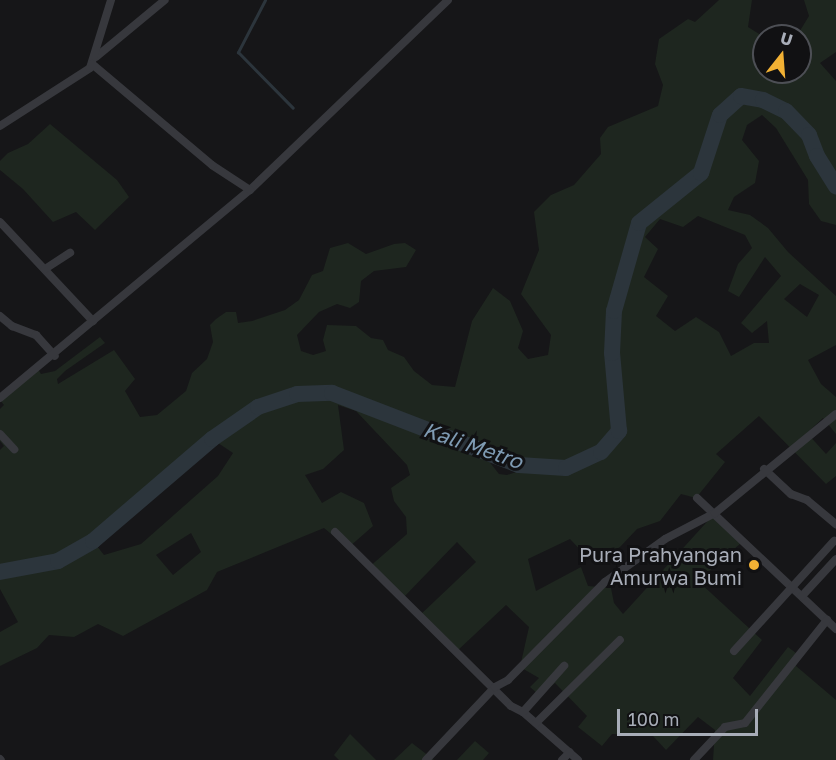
<!DOCTYPE html>
<style>
body{margin:0}
#map{position:relative;width:836px;height:760px;overflow:hidden;background:#161618;font-family:"Golos Text",sans-serif}
div>[style]{position:absolute}
[style*='--x']{left:calc(var(--x)*1px);top:calc(var(--y)*1px);width:calc(var(--w)*1px);rotate:calc(var(--a)*1deg)}
.green>*{inset:0;background:#1e261f}
.stream>*{height:3px;margin:-1.5px;padding:0 1.5px;transform-origin:1.5px;border-radius:1.5px;background:#2c353c}
.river>*{height:16px;margin:-8px;padding:0 8px;transform-origin:8px;border-radius:8px;background:#2c353c}
.street>*{height:8px;margin:-4px;padding:0 4px;transform-origin:4px;border-radius:4px;background:#37383d}
.dots>*{width:16px;height:16px;translate:-50% -50%;box-sizing:border-box;border:3px solid #111113;border-radius:50%}
span{translate:-50% -50%;white-space:nowrap;text-align:center;line-height:1.15;-webkit-text-stroke:6px #111113;paint-order:stroke}
.poi-label{font-size:20px;color:#a8adb8}
.right{translate:-100% -50%;text-align:right}
.water-label{font-size:21px;color:#7f9bb3;font-style:italic}
.north{position:absolute;left:752px;top:24px;width:60px;height:60px;box-sizing:border-box;background:#111113;border:2px solid #4d4f55;border-radius:50%;rotate:17deg;font-size:16px;font-weight:700;line-height:24px;text-align:center;color:#a8adb8}
.north::after{content:'';display:block;margin:auto;width:21px;height:27px;background:#f2b134;clip-path:polygon(50% 0,100% 100%,50% 72%,0 100%)}
.scale{position:absolute;left:617px;top:709px;width:141px;height:27px;box-sizing:border-box;border:3px solid #a8adb8;border-top:0;padding-left:8px;font-size:18px;line-height:21px;white-space:nowrap;color:#a8adb8;-webkit-text-stroke:4px #111113;paint-order:stroke}
</style>
<div id="map">
<div class="green">
<i style="clip-path:polygon(evenodd,719px 0,752px 0,748px 27px,764px 37px,764px 72px,800px 72px,800px 36px,788px 36px,798px 34px,809px 16px,804px 0,836px 0,836px 52px,820px 63px,836px 81px,836px 225px,821px 221px,809px 204px,808px 180px,776px 128px,762px 115px,747px 125px,742px 140px,759px 161px,755px 183px,734px 197px,728px 210px,750px 215px,768px 228px,788px 252px,836px 296px,836px 345px,808px 360px,821px 384px,836px 397px,836px 434px,823px 418px,807px 433px,826px 454px,836px 443px,836px 476px,826px 484px,759px 416px,716px 454px,725px 462px,696px 498px,681px 494px,660px 521px,637px 529px,620px 547px,597px 560px,586px 556px,570px 539px,528px 559px,536px 591px,581px 567px,588px 586px,611px 588px,614px 603px,623px 614px,715px 513px,741px 543px,698px 581px,762px 640px,733px 678px,750px 696px,788px 647px,800px 656px,796px 666px,836px 700px,836px 760px,713px 760px,715px 730px,698px 717px,666px 750px,653px 736px,612px 734px,602px 746px,578px 727px,587px 716px,555px 683px,540px 696px,530px 687px,539px 678px,520px 667px,529px 627px,506px 605px,456px 652px,419px 616px,476px 562px,457px 542px,403px 598px,368px 568px,407px 534px,406px 517px,394px 501px,391px 488px,410px 475px,407px 465px,356px 411px,338px 405px,344px 450px,323px 469px,305px 475px,322px 503px,341px 492px,364px 503px,373px 526px,348px 548px,324px 528px,217px 572px,207px 590px,123px 636px,98px 624px,74px 637px,49px 635px,37px 648px,0 666px,0 632px,18px 622px,0 589px,0 450px,4px 446px,0 441px,0 409px,4px 405px,0 400px,36px 366px,41px 374px,55px 371px,100px 337px,105px 343px,65px 371px,57px 379px,58px 384px,114px 350px,135px 379px,125px 391px,140px 417px,157px 415px,186px 391px,192px 373px,207px 359px,213px 342px,210px 325px,216px 319px,226px 312px,236px 312px,238px 323px,252px 321px,285px 310px,299px 300px,312px 275px,323px 271px,330px 248px,348px 243px,366px 254px,394px 244px,405px 243px,416px 250px,406px 267px,374px 271px,361px 281px,359px 302px,350px 308px,337px 304px,319px 312px,297px 335px,301px 351px,313px 355px,326px 351px,323px 340px,327px 325px,356px 326px,371px 338px,383px 340px,388px 350px,404px 357px,414px 371px,432px 385px,455px 387px,472px 321px,493px 288px,510px 301px,523px 331px,518px 348px,528px 359px,548px 355px,551px 335px,521px 294px,539px 250px,534px 212px,551px 195px,574px 185px,581px 177px,601px 154px,600px 138px,608px 127px,658px 106px,663px 85px,655px 64px,659px 39px,688px 19px,695px 22px,719px 0,698px 216px,745px 235px,752px 248px,738px 264px,728px 291px,739px 297px,765px 257px,781px 276px,741px 323px,752px 333px,767px 321px,769px 343px,754px 343px,731px 356px,719px 332px,696px 317px,675px 331px,656px 316px,668px 296px,644px 277px,658px 249px,645px 237px,660px 219px,683px 227px,698px 216px,719px 0,800px 284px,819px 295px,807px 317px,784px 299px,800px 284px,719px 0,212px 439px,233px 453px,218px 476px,141px 544px,104px 555px,93px 541px,212px 439px,719px 0,484px 455px,519px 465px,534px 466px,507px 475px,499px 474px,484px 455px,719px 0,191px 533px,201px 552px,173px 575px,156px 555px,191px 533px)"></i>
<i style="clip-path:polygon(50px 124px,117px 180px,129px 197px,95px 230px,76px 212px,53px 222px,23px 189px,0 170px,0 161px,8px 153px,28px 144px)"></i>
<i style="clip-path:polygon(350px 734px,376px 760px,339px 760px,334px 755px)"></i>
<i style="clip-path:polygon(475px 741px,489px 753px,483px 760px,457px 760px)"></i>
<i style="clip-path:polygon(412px 743px,434px 760px,394px 760px)"></i>
</div>
<div class="stream">
<i style="--x:265;--y:0;--w:59;--a:117.4"></i>
<i style="--x:238;--y:52;--w:78;--a:45.5"></i>
</div>
<div class="river">
<i style="--x:0;--y:572;--w:59;--a:-10.7"></i>
<i style="--x:58;--y:561;--w:40;--a:-29.7"></i>
<i style="--x:93;--y:541;--w:157;--a:-40.6"></i>
<i style="--x:212;--y:439;--w:56;--a:-34.8"></i>
<i style="--x:258;--y:407;--w:41;--a:-18.4"></i>
<i style="--x:297;--y:394;--w:35;--a:-2"></i>
<i style="--x:332;--y:393;--w:200;--a:21.1"></i>
<i style="--x:519;--y:465;--w:47;--a:3.7"></i>
<i style="--x:566;--y:468;--w:38;--a:-25"></i>
<i style="--x:601;--y:452;--w:28;--a:-49"></i>
<i style="--x:619;--y:431;--w:78;--a:-95.1"></i>
<i style="--x:612;--y:353;--w:42;--a:-87.3"></i>
<i style="--x:614;--y:311;--w:91;--a:-74.1"></i>
<i style="--x:639;--y:223;--w:80;--a:-38.9"></i>
<i style="--x:701;--y:173;--w:61;--a:-71.9"></i>
<i style="--x:720;--y:115;--w:28;--a:-42"></i>
<i style="--x:741;--y:96;--w:22;--a:10"></i>
<i style="--x:763;--y:100;--w:25;--a:26"></i>
<i style="--x:786;--y:111;--w:33;--a:46"></i>
<i style="--x:809;--y:135;--w:22;--a:69"></i>
<i style="--x:817;--y:156;--w:36;--a:58"></i>
</div>
<div class="street">
<i style="--x:96;--y:57;--w:89;--a:-39.6"></i>
<i style="--x:0;--y:126;--w:107;--a:-32.8"></i>
<i style="--x:90;--y:68;--w:71;--a:-72.8"></i>
<i style="--x:250;--y:190;--w:274;--a:-43.8"></i>
<i style="--x:0;--y:222;--w:136;--a:46.8"></i>
<i style="--x:45;--y:269;--w:30;--a:-33"></i>
<i style="--x:0;--y:316;--w:16;--a:40"></i>
<i style="--x:12;--y:326;--w:26;--a:21"></i>
<i style="--x:36;--y:335;--w:28;--a:48"></i>
<i style="--x:0;--y:398;--w:325;--a:-39.8"></i>
<i style="--x:250;--y:190;--w:45;--a:-146.7"></i>
<i style="--x:212;--y:165;--w:157;--a:-139.9"></i>
<i style="--x:0;--y:434;--w:21;--a:47"></i>
<i style="--x:764;--y:469;--w:37;--a:43"></i>
<i style="--x:791;--y:494;--w:17;--a:21"></i>
<i style="--x:807;--y:500;--w:38;--a:40"></i>
<i style="--x:697;--y:498;--w:191;--a:43.3"></i>
<i style="--x:335;--y:532;--w:247;--a:44.7"></i>
<i style="--x:511;--y:706;--w:13;--a:27"></i>
<i style="--x:523;--y:712;--w:73;--a:41.1"></i>
<i style="--x:802;--y:596;--w:50;--a:-47.4"></i>
<i style="--x:734;--y:651;--w:149;--a:-47.7"></i>
<i style="--x:523;--y:712;--w:62;--a:-48.3"></i>
<i style="--x:536;--y:723;--w:118;--a:-44.7"></i>
<i style="--x:0;--y:759;--w:1;--a:45"></i>
<i style="--x:426;--y:760;--w:100;--a:-46.6"></i>
<i style="--x:495;--y:687;--w:15;--a:-28"></i>
<i style="--x:508;--y:680;--w:138;--a:-45.3"></i>
<i style="--x:605;--y:582;--w:74;--a:-35.6"></i>
<i style="--x:665;--y:539;--w:56;--a:-27.5"></i>
<i style="--x:715;--y:513;--w:156;--a:-39.3"></i>
<i style="--x:562;--y:760;--w:11;--a:-45"></i>
<i style="--x:694;--y:760;--w:45;--a:-46.8"></i>
<i style="--x:725;--y:727;--w:20;--a:-11"></i>
<i style="--x:745;--y:723;--w:132;--a:-51.5"></i>
</div>
<div class="dots">
<i style="left:754px;top:565px;background:#f2b134"></i>
</div>
<div class="poi-label">
<span class="right" style="left:742px;top:566px">Pura Prahyangan<br>Amurwa Bumi</span>
</div>
<div class="water-label">
<span style="left:473px;top:445px;rotate:19deg">Kali Metro</span>
</div>
<div class="north">U</div>
<div class="scale">100 m</div>
</div>
